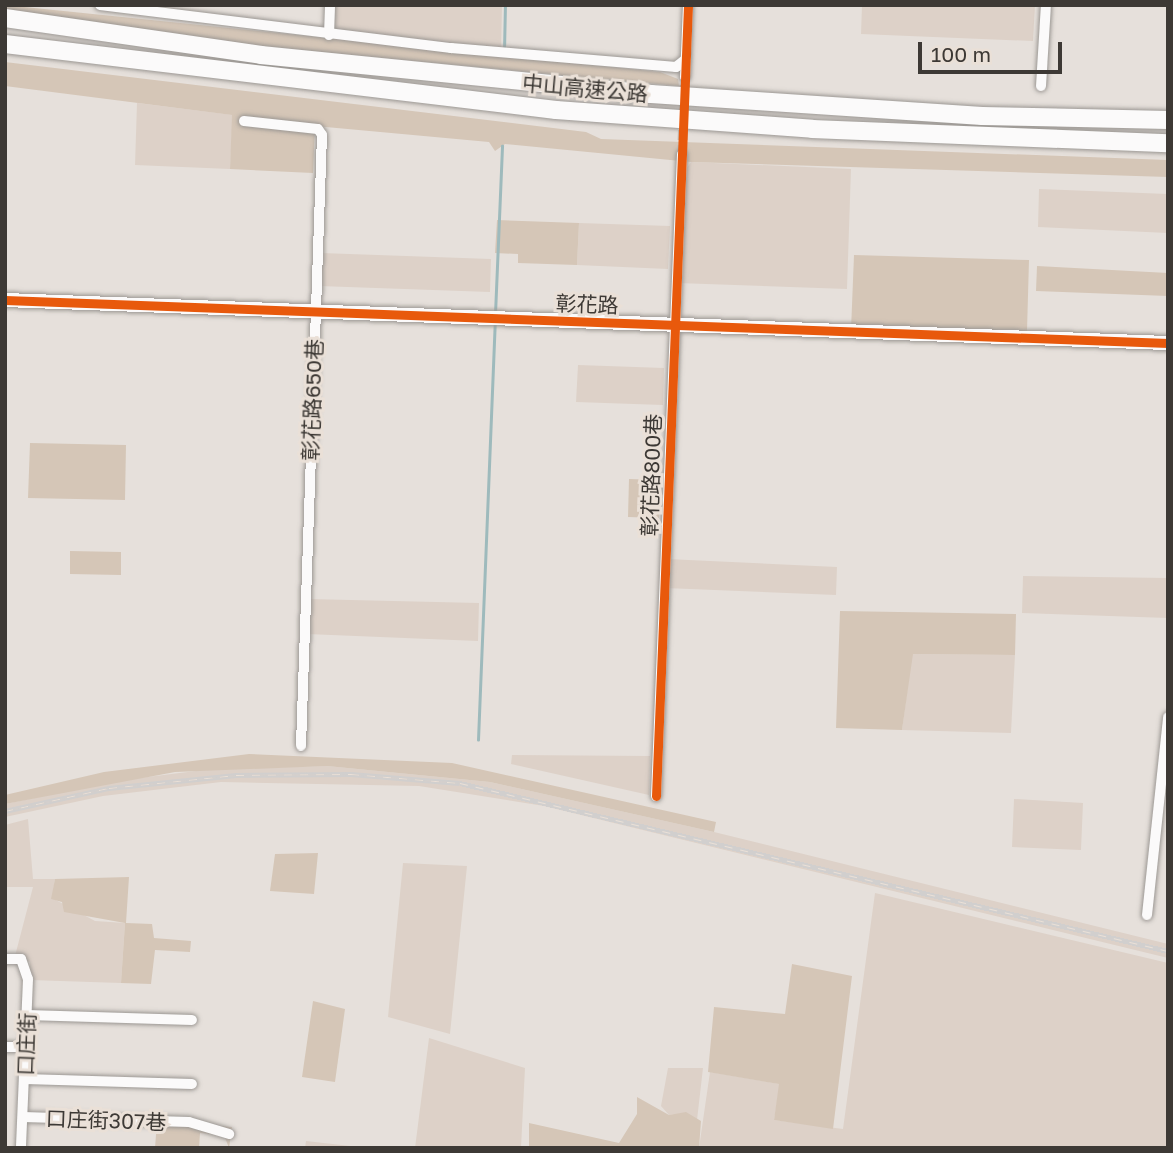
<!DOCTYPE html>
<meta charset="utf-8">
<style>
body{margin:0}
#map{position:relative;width:1173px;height:1153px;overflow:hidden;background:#e6e0db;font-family:"Golos Text","Noto Sans TC",sans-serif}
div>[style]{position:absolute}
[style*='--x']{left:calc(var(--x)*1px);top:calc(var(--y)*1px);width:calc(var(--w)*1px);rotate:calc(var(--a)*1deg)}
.built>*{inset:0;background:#ddd1c8}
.green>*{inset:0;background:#d5c6b7}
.stream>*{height:2.5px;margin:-1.25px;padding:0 1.25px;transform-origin:1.25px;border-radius:1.25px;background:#9ebabc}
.street-tunnel>*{height:10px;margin-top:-5px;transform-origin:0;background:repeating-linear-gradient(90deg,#c4bfba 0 10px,transparent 0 15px)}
.roads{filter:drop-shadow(0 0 2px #9b9793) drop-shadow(0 0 2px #9b9793)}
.street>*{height:10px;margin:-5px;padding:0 5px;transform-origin:5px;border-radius:5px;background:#fbfafa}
.secondary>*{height:14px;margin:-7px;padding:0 7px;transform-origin:7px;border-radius:7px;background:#fbfafa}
.highway>*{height:18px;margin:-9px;padding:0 9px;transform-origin:9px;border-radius:9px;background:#fbfafa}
.rail>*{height:5px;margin-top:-2.5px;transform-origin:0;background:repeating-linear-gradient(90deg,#eae0d7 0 8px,#d1cfce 0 16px);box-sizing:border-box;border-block:2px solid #d1cfce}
.cycleway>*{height:9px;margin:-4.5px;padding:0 4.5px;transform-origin:4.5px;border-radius:4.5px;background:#e8590c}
span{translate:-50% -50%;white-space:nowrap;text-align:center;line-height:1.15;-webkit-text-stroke:6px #eae0d7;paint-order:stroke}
.street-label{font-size:21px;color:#3d3935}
.frame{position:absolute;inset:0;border:7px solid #3d3935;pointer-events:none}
.scale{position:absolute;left:918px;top:42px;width:144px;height:32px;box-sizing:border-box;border:4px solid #3d3935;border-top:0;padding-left:9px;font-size:21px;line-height:24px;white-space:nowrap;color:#3d3935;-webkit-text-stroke:5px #eae0d7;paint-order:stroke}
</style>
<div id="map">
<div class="built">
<i style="clip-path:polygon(332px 5px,502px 5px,501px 52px,331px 33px)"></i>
<i style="clip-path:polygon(862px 5px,1035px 5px,1033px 41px,861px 34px)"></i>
<i style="clip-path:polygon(137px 103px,233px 115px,230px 169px,135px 165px)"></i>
<i style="clip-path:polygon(691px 162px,851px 169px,847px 289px,677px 283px,682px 175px)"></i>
<i style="clip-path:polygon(1039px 189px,1168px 194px,1168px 233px,1038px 227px)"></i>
<i style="clip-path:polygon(579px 223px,670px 226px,668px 269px,577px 265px)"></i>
<i style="clip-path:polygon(321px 253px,491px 259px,490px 292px,319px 286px)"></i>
<i style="clip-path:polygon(578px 365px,664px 368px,663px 405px,576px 402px)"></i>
<i style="clip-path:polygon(667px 559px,837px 567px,836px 595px,665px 588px)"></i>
<i style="clip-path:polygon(1023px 576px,1168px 578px,1168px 618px,1022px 613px)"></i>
<i style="clip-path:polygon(308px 599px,479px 603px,478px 641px,307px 634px)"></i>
<i style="clip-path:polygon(912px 654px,1015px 655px,1011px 733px,902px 730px)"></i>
<i style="clip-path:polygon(512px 755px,650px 756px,649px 795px,511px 764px)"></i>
<i style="clip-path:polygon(327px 766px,490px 782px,714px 832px,1168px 944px,1168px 958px,544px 806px,419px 786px,221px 782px,103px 796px,5px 817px,5px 804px,115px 781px,212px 769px)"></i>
<i style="clip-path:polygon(1014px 799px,1083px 803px,1081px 850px,1012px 847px)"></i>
<i style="clip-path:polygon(28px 819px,33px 879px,55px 879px,52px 898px,95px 921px,125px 923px,121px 983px,30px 980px,30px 962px,15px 956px,33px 887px,5px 887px,5px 825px)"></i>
<i style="clip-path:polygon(403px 863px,467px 866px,450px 1034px,388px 1017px)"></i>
<i style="clip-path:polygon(875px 893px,1168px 963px,1168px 1148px,699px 1148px,710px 1072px,780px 1084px,774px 1120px,843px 1129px)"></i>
<i style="clip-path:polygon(429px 1038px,525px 1068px,521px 1148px,415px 1148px)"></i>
<i style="clip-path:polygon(668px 1068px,703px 1068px,697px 1120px,686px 1113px,669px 1115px,661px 1106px)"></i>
<i style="clip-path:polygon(306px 1141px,368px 1148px,305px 1148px)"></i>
</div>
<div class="green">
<i style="clip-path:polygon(5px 5px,660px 72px,678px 79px,679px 86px,223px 43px,5px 12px)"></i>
<i style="clip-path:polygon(5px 62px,586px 132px,601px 139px,1168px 160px,1168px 177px,691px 162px,505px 144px,495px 151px,489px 142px,315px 126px,313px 173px,230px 169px,232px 115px,5px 86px)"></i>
<i style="clip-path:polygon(497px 220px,579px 223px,577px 265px,518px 263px,518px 254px,495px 253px)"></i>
<i style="clip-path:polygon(854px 255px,1029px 260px,1027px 331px,851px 330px)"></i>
<i style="clip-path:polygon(1037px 266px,1168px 273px,1168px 296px,1036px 291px)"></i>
<i style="clip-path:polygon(30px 443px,126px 445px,125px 500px,28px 498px)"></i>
<i style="clip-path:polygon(629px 479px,660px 480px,659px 518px,628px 517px)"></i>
<i style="clip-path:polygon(70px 551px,121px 552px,121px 575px,70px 574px)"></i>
<i style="clip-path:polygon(840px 611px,1016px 614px,1015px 655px,913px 654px,902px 730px,836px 728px)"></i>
<i style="clip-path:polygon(249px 754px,452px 763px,716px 822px,714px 832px,490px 782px,327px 766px,175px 772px,5px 804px,5px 795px,104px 772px)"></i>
<i style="clip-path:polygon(318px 853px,314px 894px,270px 891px,275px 854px)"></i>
<i style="clip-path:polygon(129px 877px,126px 923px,152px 924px,154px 938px,191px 941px,190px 952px,155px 950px,151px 984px,121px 983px,125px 923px,64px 912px,62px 902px,51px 899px,55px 879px)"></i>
<i style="clip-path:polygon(792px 964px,852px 976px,833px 1129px,774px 1120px,779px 1084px,708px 1072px,714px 1007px,785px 1014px)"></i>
<i style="clip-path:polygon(313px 1001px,345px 1009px,335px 1082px,302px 1077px)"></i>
<i style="clip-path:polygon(637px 1097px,669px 1115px,686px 1112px,701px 1121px,699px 1148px,529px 1148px,529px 1123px,619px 1143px,637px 1114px)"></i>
<i style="clip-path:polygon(157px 1121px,232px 1127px,229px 1148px,224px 1135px,200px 1133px,199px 1148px,155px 1148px)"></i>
</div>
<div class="stream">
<i style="--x:504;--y:51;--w:46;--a:-88.8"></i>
<i style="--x:495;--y:314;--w:168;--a:-87.6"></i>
<i style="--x:478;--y:740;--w:416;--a:-87.7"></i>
</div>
<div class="street-tunnel">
<i style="--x:682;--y:155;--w:78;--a:-87.8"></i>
</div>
<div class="roads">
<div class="street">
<i style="--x:100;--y:5;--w:354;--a:7"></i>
<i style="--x:451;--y:48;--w:226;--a:4.8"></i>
<i style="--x:676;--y:67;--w:13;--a:-39"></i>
<i style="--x:329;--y:35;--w:30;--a:-88"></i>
<i style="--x:685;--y:77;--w:72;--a:-87.6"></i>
<i style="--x:1041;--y:86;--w:81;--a:-86.5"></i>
<i style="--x:244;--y:121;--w:74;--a:6.2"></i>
<i style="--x:318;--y:129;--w:7;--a:56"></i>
<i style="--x:322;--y:135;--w:611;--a:91.97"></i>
<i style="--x:656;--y:796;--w:642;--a:-87.68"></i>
<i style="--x:1147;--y:915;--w:199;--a:-83.9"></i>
<i style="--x:5;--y:959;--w:16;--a:0"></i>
<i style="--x:21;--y:959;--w:21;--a:71"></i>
<i style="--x:28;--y:979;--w:169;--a:92.4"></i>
<i style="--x:27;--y:1015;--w:165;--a:1.7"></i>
<i style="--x:5;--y:1047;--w:21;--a:0"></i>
<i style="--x:25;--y:1079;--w:167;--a:1.7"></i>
<i style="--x:23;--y:1117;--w:166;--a:1.7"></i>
<i style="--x:189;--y:1122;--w:42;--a:16.7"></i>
</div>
<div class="secondary">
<i style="--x:5;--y:300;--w:1164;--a:2.12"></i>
</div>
<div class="highway">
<i style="--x:5;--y:18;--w:259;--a:8.2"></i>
<i style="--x:261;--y:55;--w:392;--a:5.7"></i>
<i style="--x:651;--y:94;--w:332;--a:3.8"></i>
<i style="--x:982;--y:116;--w:186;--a:1.2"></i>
<i style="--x:5;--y:44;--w:555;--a:6.83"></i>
<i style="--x:556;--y:110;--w:257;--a:4.2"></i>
<i style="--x:812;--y:129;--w:356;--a:2.3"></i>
</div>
</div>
<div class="rail">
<i style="--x:5;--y:811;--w:107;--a:-12.5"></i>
<i style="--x:109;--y:788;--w:128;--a:-5.8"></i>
<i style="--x:236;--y:775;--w:115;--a:-0.5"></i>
<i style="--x:351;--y:774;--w:109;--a:4.7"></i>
<i style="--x:460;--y:783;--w:728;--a:13.35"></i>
</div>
<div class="cycleway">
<i style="--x:5;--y:300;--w:1164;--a:2.12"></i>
<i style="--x:656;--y:796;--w:792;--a:-87.68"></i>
</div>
<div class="street-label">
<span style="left:585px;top:88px;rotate:5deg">中山高速公路</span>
<span style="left:587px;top:304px;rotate:2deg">彰花路</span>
<span style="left:312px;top:400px;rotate:-88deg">彰花路650巷</span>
<span style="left:651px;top:475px;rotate:-88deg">彰花路800巷</span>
<span style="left:26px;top:1044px;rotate:-88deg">口庄街</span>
<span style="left:106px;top:1120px;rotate:2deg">口庄街307巷</span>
</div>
<div class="frame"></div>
<div class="scale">100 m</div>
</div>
